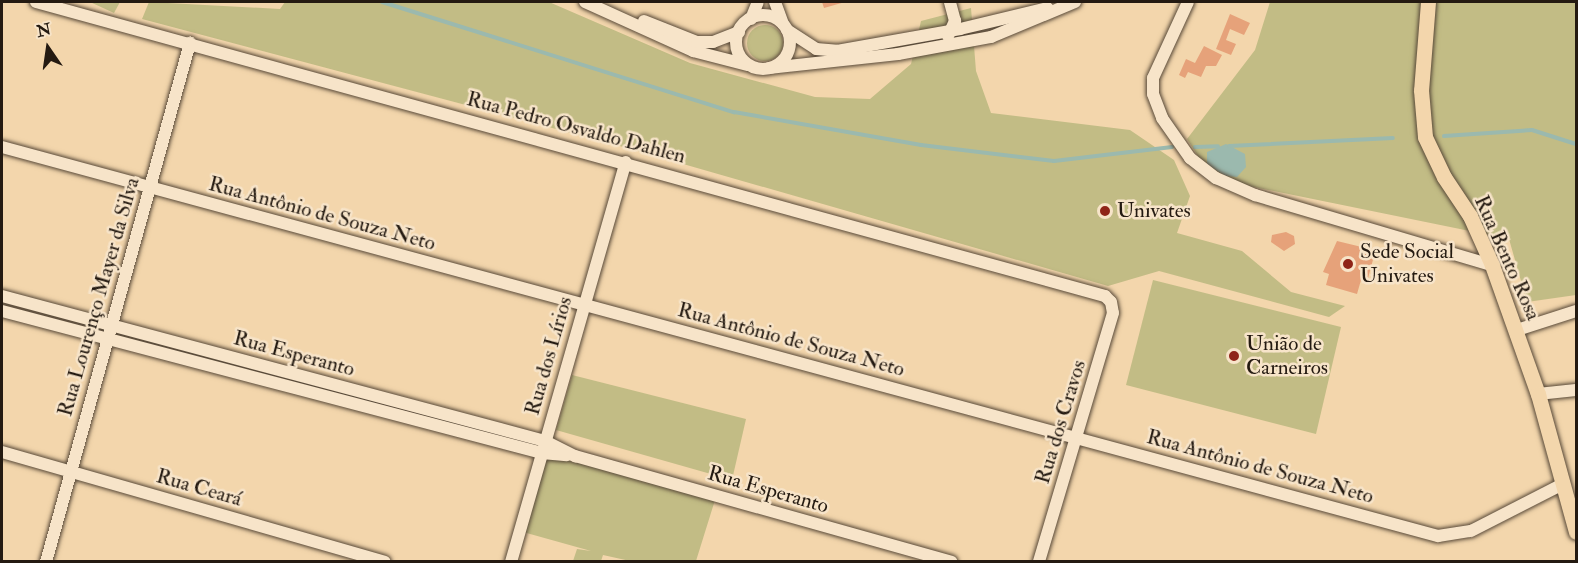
<!DOCTYPE html>
<meta charset="utf-8">
<style>
body{margin:0}
#map{position:relative;width:1578px;height:563px;overflow:hidden;background:#f3d6ac;font-family:"IM FELL Double Pica",serif}
div>[style]{position:absolute}
[style*='--x']{left:calc(var(--x)*1px);top:calc(var(--y)*1px);width:calc(var(--w)*1px);rotate:calc(var(--a)*1deg)}
.green>*{inset:0;background:#c2bc85}
.round{border-radius:50%}
.water>*{inset:0;background:#9bb9ae}
.stream>*{height:4px;margin:-2px;padding:0 2px;transform-origin:2px;border-radius:2px;background:#9bb9ae}
.building>*{inset:0;background:#e6a27a}
.roads{filter:drop-shadow(0 0 2px #584938) drop-shadow(0 0 2px #584938)}
.minor>*{height:12px;margin:-6px;padding:0 6px;transform-origin:6px;border-radius:6px;background:#f7e4c9}
.minor>.ring{margin:-6px;padding:0;box-sizing:content-box;background:none;border:12px solid #f7e4c9;border-radius:50%}
.major>*{height:15px;margin:-7.5px;padding:0 7.5px;transform-origin:7.5px;border-radius:7.5px;background:#f3d6ac}
.dots>*{width:16px;height:16px;translate:-50% -50%;box-sizing:border-box;border:3px solid #f7e4c9;border-radius:50%}
span{translate:-50% -50%;white-space:nowrap;text-align:center;line-height:1.15;-webkit-text-stroke:5px #f7e4c9;paint-order:stroke}
.street-label{font-size:21px;color:#241a11}
.poi-label{font-size:21px;color:#241a11}
.left{translate:0 -50%;text-align:left}
.frame{position:absolute;inset:0;border:3px solid #241a11;pointer-events:none}
.north{position:absolute;left:18px;top:18px;width:60px;height:60px;-webkit-text-stroke:4px #f7e4c9;paint-order:stroke;rotate:347deg;font-size:16px;font-weight:700;line-height:24px;text-align:center;color:#241a11}
.north::after{content:'';display:block;margin:auto;width:21px;height:27px;background:#241a11;clip-path:polygon(50% 0,100% 100%,50% 72%,0 100%)}
</style>
<div id="map">
<div class="green">
<i style="clip-path:polygon(90px 2px,120px 2px,114px 13px)"></i>
<i style="clip-path:polygon(149px 2px,280px 9px,285px 2px,549px 2px,690px 63px,815px 97px,870px 99px,911px 64px,921px 21px,971px 8px,976px 71px,991px 113px,1130px 130px,1174px 160px,1190px 196px,1177px 233px,1242px 251px,1291px 292px,1345px 306px,1329px 317px,1159px 271px,1108px 286px,631px 149px,142px 19px)"></i>
<i style="clip-path:polygon(1270px 2px,1576px 2px,1576px 295px,1527px 302px,1509px 239px,1234px 183px,1205px 167px,1187px 139px,1255px 50px)"></i>
<i class="round" style="left:747px;top:25px;width:36px;height:36px"></i>
<i style="clip-path:polygon(1153px 280px,1341px 327px,1316px 434px,1126px 385px)"></i>
<i style="clip-path:polygon(572px 375px,746px 419px,732px 480px,556px 430px)"></i>
<i style="clip-path:polygon(546px 454px,715px 500px,696px 561px,630px 561px,603px 555px,601px 561px,573px 561px,577px 549px,591px 551px,523px 532px)"></i>
</div>
<div class="water">
<i style="clip-path:polygon(1226px 144px,1245px 154px,1246px 167px,1237px 177px,1226px 176px,1207px 165px,1207px 152px)"></i>
</div>
<div class="stream">
<i style="--x:382;--y:2;--w:369;--a:17.4"></i>
<i style="--x:734;--y:112;--w:190;--a:10"></i>
<i style="--x:921;--y:145;--w:134;--a:6.9"></i>
<i style="--x:1054;--y:161;--w:119;--a:-6.8"></i>
<i style="--x:1444;--y:136;--w:88;--a:-3.9"></i>
<i style="--x:1532;--y:130;--w:46;--a:17.7"></i>
<i style="--x:1229;--y:146;--w:164;--a:-2.8"></i>
<i style="--x:1195;--y:147;--w:23;--a:-2"></i>
</div>
<div class="building">
<i style="clip-path:polygon(822px 2px,845px 2px,824px 8px)"></i>
<i style="clip-path:polygon(1230px 14px,1250px 23px,1244px 35px,1230px 29px,1226px 40px,1236px 44px,1231px 55px,1216px 49px)"></i>
<i style="clip-path:polygon(1204px 46px,1222px 55px,1216px 66px,1206px 66px,1201px 77px,1188px 72px,1185px 78px,1179px 75px,1186px 59px,1195px 63px)"></i>
<i style="clip-path:polygon(1286px 232px,1294px 236px,1295px 244px,1284px 251px,1271px 242px,1272px 235px)"></i>
<i style="clip-path:polygon(1337px 241px,1370px 249px,1368px 255px,1374px 256px,1367px 282px,1361px 280px,1357px 294px,1326px 285px,1329px 274px,1323px 272px)"></i>
</div>
<div class="roads">
<div class="minor">
<i style="--x:36;--y:2;--w:1109;--a:15.38"></i>
<i style="--x:1105;--y:296;--w:8;--a:45"></i>
<i style="--x:1111;--y:302;--w:11;--a:80"></i>
<i style="--x:1113;--y:313;--w:260;--a:106.6"></i>
<i style="--x:585;--y:2;--w:119;--a:24.4"></i>
<i style="--x:693;--y:51;--w:57;--a:14.3"></i>
<i style="--x:775;--y:2;--w:23;--a:70"></i>
<i style="--x:1188;--y:2;--w:84;--a:114.7"></i>
<i style="--x:1153;--y:78;--w:16;--a:90"></i>
<i style="--x:1153;--y:94;--w:26;--a:69"></i>
<i style="--x:1162;--y:118;--w:49;--a:55"></i>
<i style="--x:1190;--y:158;--w:33;--a:38"></i>
<i style="--x:1216;--y:178;--w:43;--a:23.6"></i>
<i style="--x:1255;--y:195;--w:247;--a:16.5"></i>
<i class="ring" style="left:736px;top:15px;width:42px;height:42px"></i>
<i style="--x:751;--y:19;--w:18;--a:-68"></i>
<i style="--x:644;--y:21;--w:57;--a:21.6"></i>
<i style="--x:697;--y:42;--w:16;--a:0"></i>
<i style="--x:713;--y:42;--w:28;--a:-21"></i>
<i style="--x:787;--y:30;--w:35;--a:33"></i>
<i style="--x:816;--y:49;--w:21;--a:5"></i>
<i style="--x:837;--y:51;--w:125;--a:-10.1"></i>
<i style="--x:960;--y:29;--w:90;--a:-13.4"></i>
<i style="--x:948;--y:36;--w:17;--a:-65"></i>
<i style="--x:955;--y:21;--w:20;--a:-105"></i>
<i style="--x:769;--y:68;--w:130;--a:-6.2"></i>
<i style="--x:898;--y:54;--w:95;--a:-10.4"></i>
<i style="--x:991;--y:37;--w:91;--a:-22.6"></i>
<i style="--x:2;--y:147;--w:1488;--a:15.16"></i>
<i style="--x:1438;--y:536;--w:33;--a:-9"></i>
<i style="--x:1471;--y:531;--w:103;--a:-27.1"></i>
<i style="--x:2;--y:296;--w:562;--a:14.95"></i>
<i style="--x:545;--y:441;--w:34;--a:27"></i>
<i style="--x:575;--y:456;--w:391;--a:15.7"></i>
<i style="--x:2;--y:311;--w:558;--a:14.73"></i>
<i style="--x:542;--y:453;--w:25;--a:5"></i>
<i style="--x:1517;--y:330;--w:62;--a:-17.9"></i>
<i style="--x:1538;--y:394;--w:38;--a:-6"></i>
<i style="--x:2;--y:452;--w:398;--a:16"></i>
<i style="--x:46;--y:562;--w:539;--a:-74.49"></i>
<i style="--x:511;--y:562;--w:416;--a:-74"></i>
</div>
<div class="major">
<i style="--x:1428;--y:2;--w:88;--a:94.5"></i>
<i style="--x:1421;--y:90;--w:47;--a:85.1"></i>
<i style="--x:1425;--y:137;--w:44;--a:64.6"></i>
<i style="--x:1444;--y:177;--w:47;--a:56.3"></i>
<i style="--x:1470;--y:216;--w:54;--a:65.8"></i>
<i style="--x:1492;--y:265;--w:137;--a:70.4"></i>
<i style="--x:1538;--y:394;--w:143;--a:74.6"></i>
</div>
</div>
<div class="dots">
<i style="left:1105px;top:211px;background:#8f2418"></i>
<i style="left:1348px;top:264px;background:#8f2418"></i>
<i style="left:1234px;top:356px;background:#8f2418"></i>
</div>
<div class="street-label">
<span style="left:576px;top:128px;rotate:15deg">Rua Pedro Osvaldo Dahlen</span>
<span style="left:322px;top:214px;rotate:15deg">Rua Antônio de Souza Neto</span>
<span style="left:1507px;top:258px;rotate:66deg">Rua Bento Rosa</span>
<span style="left:99px;top:297px;rotate:-74deg">Rua Lourenço Mayer da Silva</span>
<span style="left:791px;top:340px;rotate:15deg">Rua Antônio de Souza Neto</span>
<span style="left:294px;top:354px;rotate:15deg">Rua Esperanto</span>
<span style="left:549px;top:356px;rotate:-74deg">Rua dos Lírios</span>
<span style="left:1061px;top:422px;rotate:-73deg">Rua dos Cravos</span>
<span style="left:1260px;top:467px;rotate:15deg">Rua Antônio de Souza Neto</span>
<span style="left:199px;top:488px;rotate:16deg">Rua Ceará</span>
<span style="left:768px;top:490px;rotate:16deg">Rua Esperanto</span>
</div>
<div class="poi-label">
<span class="left" style="left:1117px;top:211px">Univates</span>
<span class="left" style="left:1360px;top:264px">Sede Social<br>Univates</span>
<span class="left" style="left:1246px;top:356px">União de<br>Carneiros</span>
</div>
<div class="frame"></div>
<div class="north">N</div>
</div>
